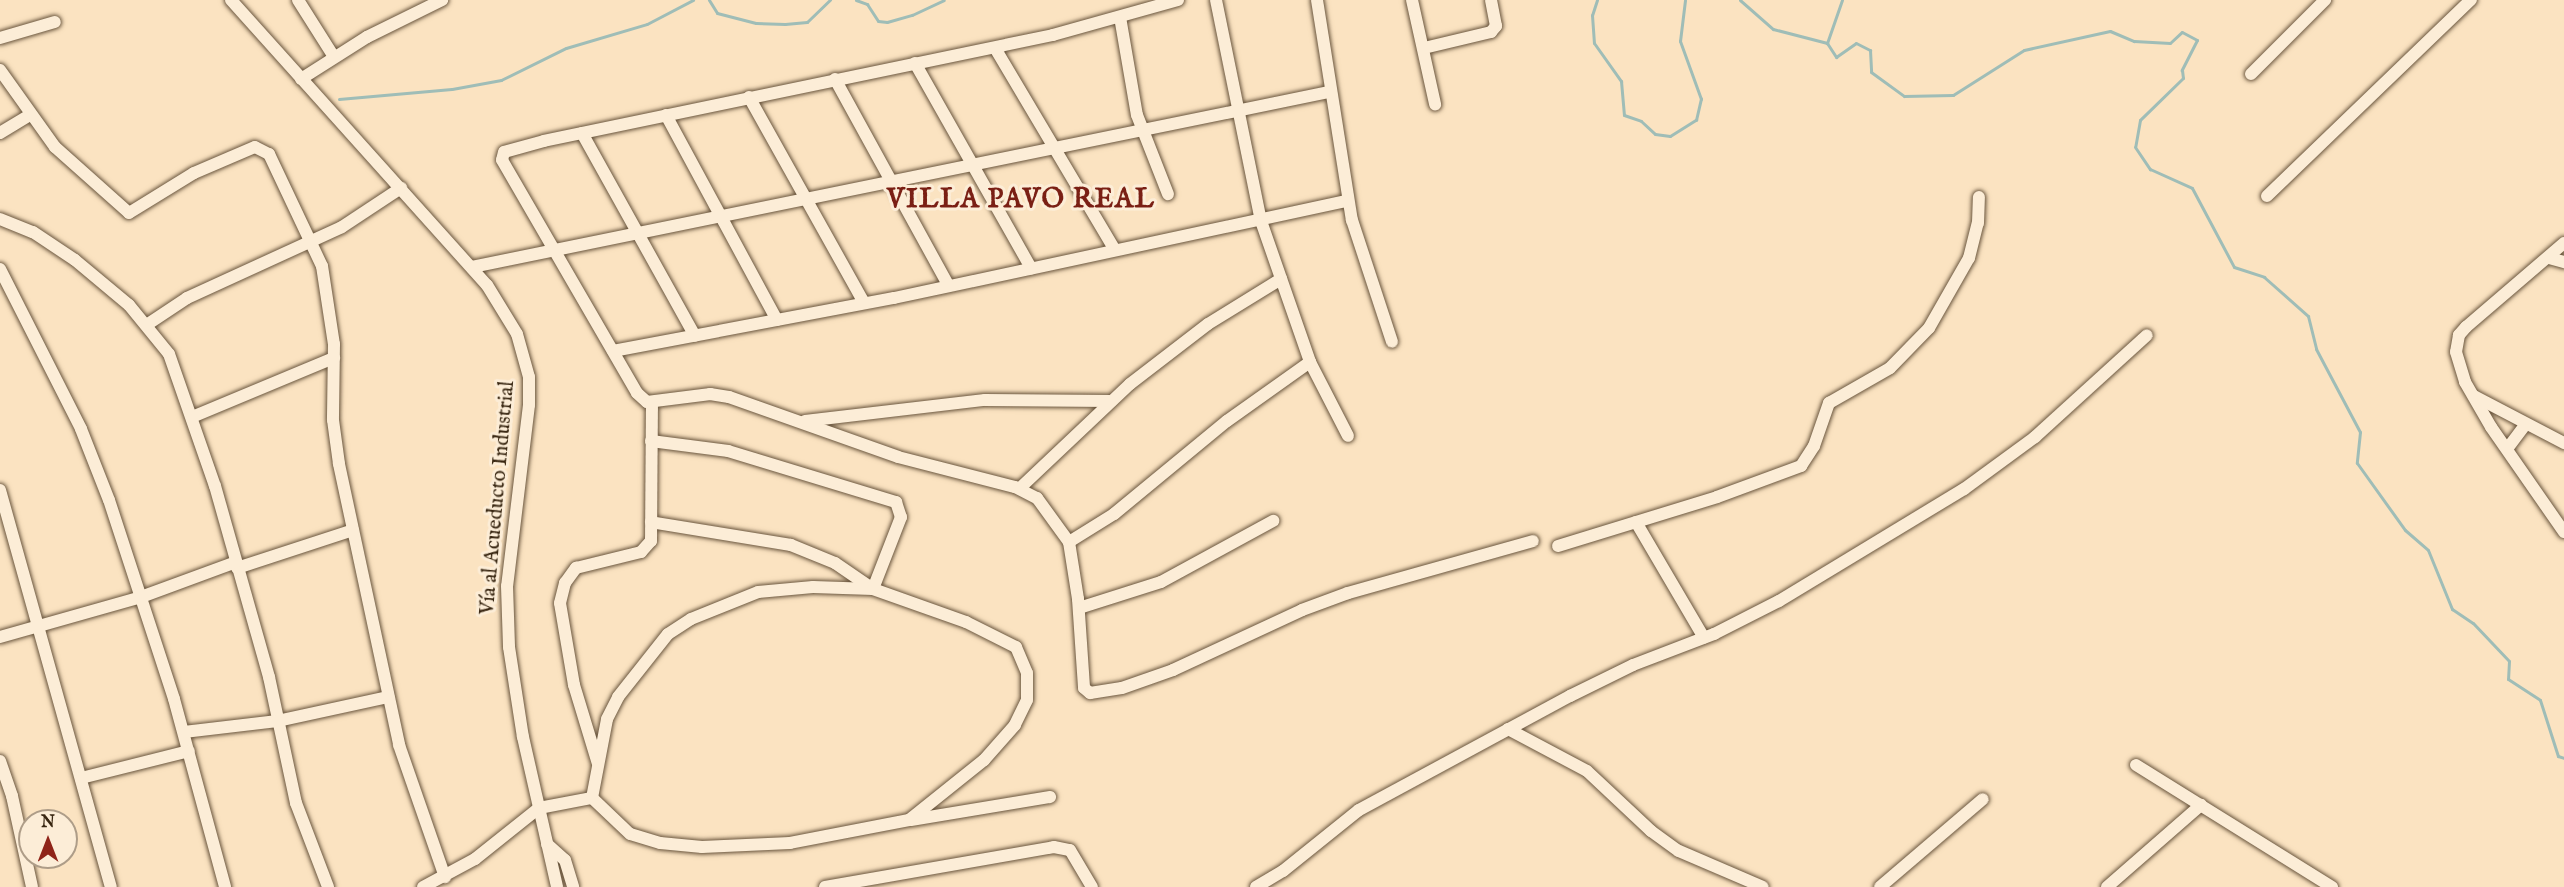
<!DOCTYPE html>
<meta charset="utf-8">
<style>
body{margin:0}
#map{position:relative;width:2564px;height:887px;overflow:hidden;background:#fbe3c1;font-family:"IM FELL English",serif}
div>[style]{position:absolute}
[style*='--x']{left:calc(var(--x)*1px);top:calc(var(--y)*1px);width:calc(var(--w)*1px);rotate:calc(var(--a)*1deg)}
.stream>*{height:3px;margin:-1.5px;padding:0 1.5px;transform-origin:1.5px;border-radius:1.5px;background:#9fbdb7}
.roads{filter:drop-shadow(0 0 2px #69553d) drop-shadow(0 0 2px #69553d)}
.minor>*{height:12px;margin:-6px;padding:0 6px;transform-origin:6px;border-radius:6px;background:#fcedd7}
span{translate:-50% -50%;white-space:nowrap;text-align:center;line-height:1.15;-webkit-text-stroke:6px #fcedd7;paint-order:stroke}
.street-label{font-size:21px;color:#382611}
.district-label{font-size:27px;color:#7a1f14;font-weight:700;letter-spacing:1.5px}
.north{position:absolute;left:18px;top:809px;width:60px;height:60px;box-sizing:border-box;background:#fcedd7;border:2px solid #ae9d88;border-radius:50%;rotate:0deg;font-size:16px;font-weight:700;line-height:24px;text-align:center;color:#382611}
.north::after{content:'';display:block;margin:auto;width:21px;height:27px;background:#8f2418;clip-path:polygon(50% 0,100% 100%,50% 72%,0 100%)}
</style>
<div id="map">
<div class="stream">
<i style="--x:709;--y:0;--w:15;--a:58"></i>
<i style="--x:717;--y:13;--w:40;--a:14.4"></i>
<i style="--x:756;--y:23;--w:29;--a:2"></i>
<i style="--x:785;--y:24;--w:22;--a:-5"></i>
<i style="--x:807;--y:22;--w:32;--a:-44"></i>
<i style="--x:856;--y:0;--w:12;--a:20"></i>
<i style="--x:867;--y:4;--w:20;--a:57"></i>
<i style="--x:878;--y:21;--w:9;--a:6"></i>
<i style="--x:887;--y:22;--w:26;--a:-16"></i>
<i style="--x:912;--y:15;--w:35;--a:-25"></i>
<i style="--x:1597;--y:0;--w:16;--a:108"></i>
<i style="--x:1592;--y:15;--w:28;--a:86"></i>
<i style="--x:1594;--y:43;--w:47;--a:54.6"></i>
<i style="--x:1621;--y:81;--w:34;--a:85"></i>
<i style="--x:1624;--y:115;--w:18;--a:19"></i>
<i style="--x:1641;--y:121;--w:19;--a:43"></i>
<i style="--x:1655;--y:134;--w:15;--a:8"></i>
<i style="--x:1670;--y:136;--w:31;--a:-32"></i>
<i style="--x:1696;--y:120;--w:22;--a:-77"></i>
<i style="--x:1701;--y:99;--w:62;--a:-109.9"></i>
<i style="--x:1680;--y:41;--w:41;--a:-83"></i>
<i style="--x:1740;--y:0;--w:44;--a:41.3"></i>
<i style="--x:1773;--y:29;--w:56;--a:14.5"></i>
<i style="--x:1842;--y:0;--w:46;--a:109.2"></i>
<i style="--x:1827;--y:43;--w:17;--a:57"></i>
<i style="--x:1836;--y:57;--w:24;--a:-35"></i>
<i style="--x:1856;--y:43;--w:16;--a:27"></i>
<i style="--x:1870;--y:50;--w:22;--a:87"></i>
<i style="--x:1871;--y:72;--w:41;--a:36"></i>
<i style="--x:1904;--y:96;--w:49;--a:-1.2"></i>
<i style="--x:1953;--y:95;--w:84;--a:-32.4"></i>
<i style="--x:2024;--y:50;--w:88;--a:-12.5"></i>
<i style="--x:2110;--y:31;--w:26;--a:23"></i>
<i style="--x:2134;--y:41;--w:36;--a:3"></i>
<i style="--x:2170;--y:43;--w:16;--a:-43"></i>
<i style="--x:2182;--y:32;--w:17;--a:28"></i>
<i style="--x:2197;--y:40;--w:34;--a:117"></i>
<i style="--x:2182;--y:70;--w:8;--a:83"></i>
<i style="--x:2183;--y:78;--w:60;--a:135.7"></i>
<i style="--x:2140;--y:120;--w:27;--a:100"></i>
<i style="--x:2135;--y:147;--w:27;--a:56"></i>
<i style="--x:2150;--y:169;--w:46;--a:24.3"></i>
<i style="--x:2192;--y:188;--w:89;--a:62"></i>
<i style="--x:2234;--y:267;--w:32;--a:18"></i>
<i style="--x:2264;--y:277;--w:59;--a:41.6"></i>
<i style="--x:2308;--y:316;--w:34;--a:76"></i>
<i style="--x:2316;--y:349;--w:94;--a:62.1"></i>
<i style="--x:2360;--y:432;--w:31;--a:96"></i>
<i style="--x:2357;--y:463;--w:82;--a:54.4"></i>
<i style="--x:2405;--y:530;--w:30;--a:41"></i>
<i style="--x:2428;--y:550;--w:64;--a:67.9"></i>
<i style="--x:2452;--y:609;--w:25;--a:34"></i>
<i style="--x:2473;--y:623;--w:52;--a:46.5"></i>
<i style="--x:2509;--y:661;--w:18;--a:93"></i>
<i style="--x:2508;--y:679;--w:38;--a:33"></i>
<i style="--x:2540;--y:700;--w:59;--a:72.2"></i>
<i style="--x:2558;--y:756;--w:6;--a:18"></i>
<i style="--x:339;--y:99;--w:113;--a:-5.1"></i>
<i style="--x:452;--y:89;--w:50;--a:-10.4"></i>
<i style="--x:501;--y:80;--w:72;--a:-26.2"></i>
<i style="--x:566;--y:48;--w:84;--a:-16.5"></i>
<i style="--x:647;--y:24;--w:52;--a:-27.6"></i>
</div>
<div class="roads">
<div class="minor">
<i style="--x:231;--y:0;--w:383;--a:48.1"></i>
<i style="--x:487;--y:285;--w:57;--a:58.5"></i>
<i style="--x:517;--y:334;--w:45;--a:74.4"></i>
<i style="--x:529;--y:377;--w:28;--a:90"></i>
<i style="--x:529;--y:405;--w:182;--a:96.9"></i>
<i style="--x:507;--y:586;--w:61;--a:88.1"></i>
<i style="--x:509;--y:647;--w:91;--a:81.2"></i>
<i style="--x:523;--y:737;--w:154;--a:77.2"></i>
<i style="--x:298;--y:0;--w:67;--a:57.7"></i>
<i style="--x:1178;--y:0;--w:130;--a:164.4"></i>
<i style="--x:1053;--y:35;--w:520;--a:168.24"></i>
<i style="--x:544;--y:141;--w:41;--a:164.6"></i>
<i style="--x:504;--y:152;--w:8;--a:104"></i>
<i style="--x:502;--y:160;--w:269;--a:59.9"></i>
<i style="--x:637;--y:393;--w:13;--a:42"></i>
<i style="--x:647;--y:402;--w:64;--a:-7.2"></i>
<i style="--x:710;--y:394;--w:19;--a:9"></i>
<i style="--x:729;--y:397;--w:179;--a:19.5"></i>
<i style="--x:898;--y:457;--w:121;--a:14.4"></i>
<i style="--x:1015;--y:487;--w:25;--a:27"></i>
<i style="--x:1037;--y:498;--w:54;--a:54"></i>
<i style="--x:1069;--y:542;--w:58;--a:81"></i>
<i style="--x:1078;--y:599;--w:89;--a:86.1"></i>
<i style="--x:1084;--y:688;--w:8;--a:40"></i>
<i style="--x:1090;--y:693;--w:32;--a:-9"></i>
<i style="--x:1122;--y:688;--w:54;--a:-19.4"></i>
<i style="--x:1173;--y:670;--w:142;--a:-24.9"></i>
<i style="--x:1302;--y:610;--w:49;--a:-20.3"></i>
<i style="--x:1348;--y:593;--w:192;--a:-15.7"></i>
<i style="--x:1216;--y:0;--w:226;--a:78.5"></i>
<i style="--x:1261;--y:221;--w:149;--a:70.8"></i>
<i style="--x:1310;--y:362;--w:83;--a:62.8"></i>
<i style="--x:1317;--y:0;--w:223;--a:81"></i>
<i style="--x:1352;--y:220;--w:128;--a:71.8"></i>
<i style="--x:1412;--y:0;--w:107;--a:77.5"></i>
<i style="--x:1120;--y:17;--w:99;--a:80.2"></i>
<i style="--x:1137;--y:115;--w:85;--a:68.6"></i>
<i style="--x:0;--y:38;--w:57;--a:-16.2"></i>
<i style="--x:995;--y:48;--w:235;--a:59.3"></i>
<i style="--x:1424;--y:48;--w:69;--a:-13.4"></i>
<i style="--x:1491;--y:32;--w:8;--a:-50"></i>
<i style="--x:1496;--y:26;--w:26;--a:-101"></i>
<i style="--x:915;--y:63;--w:236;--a:60.5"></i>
<i style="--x:0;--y:70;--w:95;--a:54.5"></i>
<i style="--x:55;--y:147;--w:99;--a:41.7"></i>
<i style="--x:129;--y:213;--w:76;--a:-31.6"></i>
<i style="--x:194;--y:173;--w:66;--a:-23.1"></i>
<i style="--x:255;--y:147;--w:16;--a:27"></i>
<i style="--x:269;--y:154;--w:124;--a:64.7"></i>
<i style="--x:322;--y:266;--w:79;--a:81.3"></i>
<i style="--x:334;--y:344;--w:76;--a:90.8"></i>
<i style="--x:333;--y:420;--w:44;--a:82.2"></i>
<i style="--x:339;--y:464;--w:287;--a:77.9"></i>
<i style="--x:399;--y:745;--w:140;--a:70.8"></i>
<i style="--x:2251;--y:74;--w:105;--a:-45"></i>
<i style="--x:301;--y:79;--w:78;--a:-32.5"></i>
<i style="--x:367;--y:37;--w:84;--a:-26.3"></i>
<i style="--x:835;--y:79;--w:236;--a:61.2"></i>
<i style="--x:749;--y:97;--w:236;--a:60.8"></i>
<i style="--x:666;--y:115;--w:233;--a:61.6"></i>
<i style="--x:0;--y:133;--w:35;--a:-31"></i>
<i style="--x:582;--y:133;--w:232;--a:60.9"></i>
<i style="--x:2267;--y:196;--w:283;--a:-43.9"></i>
<i style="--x:0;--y:219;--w:35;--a:22"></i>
<i style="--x:33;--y:232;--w:50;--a:33.7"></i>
<i style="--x:75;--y:260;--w:70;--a:39.8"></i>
<i style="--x:129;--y:305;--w:63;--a:50.8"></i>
<i style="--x:169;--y:354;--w:140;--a:70.8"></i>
<i style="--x:215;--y:486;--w:198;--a:74.2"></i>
<i style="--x:269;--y:677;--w:129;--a:77.9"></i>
<i style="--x:296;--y:803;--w:90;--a:69.1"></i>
<i style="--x:2564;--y:243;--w:129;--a:139.4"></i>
<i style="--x:2466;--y:327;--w:11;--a:131"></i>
<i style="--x:2459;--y:335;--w:17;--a:100"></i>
<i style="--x:2456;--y:352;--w:31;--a:73"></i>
<i style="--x:2465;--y:382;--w:52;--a:60"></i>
<i style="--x:2491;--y:427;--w:128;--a:55.2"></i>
<i style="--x:2549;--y:258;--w:16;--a:15"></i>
<i style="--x:472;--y:267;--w:875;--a:-11.54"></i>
<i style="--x:0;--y:269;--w:179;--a:63.1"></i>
<i style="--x:81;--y:429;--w:76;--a:68.5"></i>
<i style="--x:109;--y:500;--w:209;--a:71.9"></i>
<i style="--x:174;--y:699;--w:195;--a:74.8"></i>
<i style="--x:148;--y:324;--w:47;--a:-33.7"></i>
<i style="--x:187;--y:298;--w:170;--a:-24.6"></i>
<i style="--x:342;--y:227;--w:71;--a:-33.5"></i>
<i style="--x:613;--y:351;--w:286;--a:-10.7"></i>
<i style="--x:894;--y:298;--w:464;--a:-12.1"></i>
<i style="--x:2474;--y:396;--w:102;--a:27.6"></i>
<i style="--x:192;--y:417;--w:154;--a:-22.6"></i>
<i style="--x:805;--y:421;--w:181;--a:-6.7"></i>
<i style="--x:985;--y:400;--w:126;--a:0.5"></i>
<i style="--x:651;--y:441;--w:78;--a:7.4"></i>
<i style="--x:728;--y:451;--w:176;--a:16.9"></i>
<i style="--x:896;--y:502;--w:16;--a:72"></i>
<i style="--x:901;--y:517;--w:77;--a:111.3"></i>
<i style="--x:873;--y:589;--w:46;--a:-145.6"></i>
<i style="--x:835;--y:563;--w:48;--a:-157.8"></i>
<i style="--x:791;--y:545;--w:142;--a:-170.7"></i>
<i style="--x:2507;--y:449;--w:31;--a:-53"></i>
<i style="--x:1020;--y:488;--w:151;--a:-43.4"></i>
<i style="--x:1130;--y:384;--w:98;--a:-37.6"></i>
<i style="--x:1208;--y:324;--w:86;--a:-31.7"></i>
<i style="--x:0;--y:490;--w:412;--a:74.4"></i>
<i style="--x:1636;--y:522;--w:134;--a:59.6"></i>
<i style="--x:1069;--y:542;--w:53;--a:-31.9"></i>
<i style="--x:1114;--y:514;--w:146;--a:-39.5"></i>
<i style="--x:1227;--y:421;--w:102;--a:-35.4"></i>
<i style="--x:1558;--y:546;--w:166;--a:-17.1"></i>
<i style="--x:1717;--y:497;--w:90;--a:-20.3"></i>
<i style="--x:1801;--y:466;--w:24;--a:-57"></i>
<i style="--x:1814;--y:446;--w:46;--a:-70.8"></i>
<i style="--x:1829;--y:403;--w:70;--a:-29.8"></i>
<i style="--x:1890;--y:368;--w:56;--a:-45.7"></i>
<i style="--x:1929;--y:328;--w:81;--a:-60.3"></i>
<i style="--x:1969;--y:258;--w:36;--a:-76"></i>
<i style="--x:1978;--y:223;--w:26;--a:-88"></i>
<i style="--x:237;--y:568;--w:122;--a:-18.1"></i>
<i style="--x:813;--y:587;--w:60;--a:1.9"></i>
<i style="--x:873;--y:589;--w:99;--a:19.5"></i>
<i style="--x:966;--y:622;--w:56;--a:26.6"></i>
<i style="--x:1016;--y:647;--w:28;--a:67"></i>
<i style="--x:1027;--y:673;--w:27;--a:90"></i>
<i style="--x:1027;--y:700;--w:28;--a:116"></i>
<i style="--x:1015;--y:725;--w:47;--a:131.5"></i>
<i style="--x:984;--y:760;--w:96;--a:141.3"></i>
<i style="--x:909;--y:820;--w:121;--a:169.1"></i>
<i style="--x:790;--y:843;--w:88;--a:177.4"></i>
<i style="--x:702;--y:847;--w:42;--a:-174.6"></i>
<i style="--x:660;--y:843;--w:31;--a:-163"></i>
<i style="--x:630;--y:834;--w:52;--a:-136.5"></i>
<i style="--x:592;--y:798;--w:80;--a:-79.2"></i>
<i style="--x:607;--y:719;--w:25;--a:-63"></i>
<i style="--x:618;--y:697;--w:80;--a:-51.6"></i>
<i style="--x:668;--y:634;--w:27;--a:-33"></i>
<i style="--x:691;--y:619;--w:72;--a:-21.9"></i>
<i style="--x:758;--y:592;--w:55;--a:-5.2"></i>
<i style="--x:1079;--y:608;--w:86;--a:-17.6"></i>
<i style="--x:1161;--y:582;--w:128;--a:-28.6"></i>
<i style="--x:0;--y:637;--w:147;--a:-15.8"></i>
<i style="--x:141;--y:597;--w:101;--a:-20.2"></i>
<i style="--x:1508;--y:729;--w:89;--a:28"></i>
<i style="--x:1587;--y:771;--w:88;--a:43.2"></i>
<i style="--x:1651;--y:831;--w:34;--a:36"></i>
<i style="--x:1679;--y:851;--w:91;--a:23.2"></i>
<i style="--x:184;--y:732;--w:94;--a:-6.7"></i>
<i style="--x:277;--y:721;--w:114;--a:-12.2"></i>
<i style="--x:0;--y:761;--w:37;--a:71"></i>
<i style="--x:12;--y:796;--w:93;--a:77.6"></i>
<i style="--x:598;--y:764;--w:83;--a:-106.9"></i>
<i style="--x:574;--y:685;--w:83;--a:-99.7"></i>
<i style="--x:560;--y:603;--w:21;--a:-76"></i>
<i style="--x:565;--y:583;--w:19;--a:-54"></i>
<i style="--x:576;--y:568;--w:67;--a:-13.8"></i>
<i style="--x:641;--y:552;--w:15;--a:-48"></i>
<i style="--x:651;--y:541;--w:138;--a:-89.6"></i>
<i style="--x:2136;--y:765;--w:231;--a:31.9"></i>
<i style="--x:81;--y:778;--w:111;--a:-14"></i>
<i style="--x:911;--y:820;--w:141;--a:-9.4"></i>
<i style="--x:547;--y:844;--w:24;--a:42"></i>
<i style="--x:565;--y:860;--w:28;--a:73"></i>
<i style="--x:423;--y:887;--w:59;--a:-28.3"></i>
<i style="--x:475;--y:859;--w:82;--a:-38.6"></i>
<i style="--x:539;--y:808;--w:54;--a:-10.7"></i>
<i style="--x:825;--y:887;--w:232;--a:-9.9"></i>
<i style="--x:1054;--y:847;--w:16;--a:11"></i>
<i style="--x:1070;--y:850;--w:43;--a:59.3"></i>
<i style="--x:1256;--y:887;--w:31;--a:-31"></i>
<i style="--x:1283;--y:871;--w:97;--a:-38.8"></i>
<i style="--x:1359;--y:810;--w:240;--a:-28.4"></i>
<i style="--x:1570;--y:696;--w:70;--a:-26.2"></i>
<i style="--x:1633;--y:665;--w:87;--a:-20.9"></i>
<i style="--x:1714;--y:634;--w:73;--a:-26.9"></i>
<i style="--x:1779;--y:601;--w:216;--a:-31.2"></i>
<i style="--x:1964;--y:489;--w:88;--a:-36.2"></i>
<i style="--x:2035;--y:437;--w:151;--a:-42.3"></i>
<i style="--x:1880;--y:887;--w:135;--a:-40.5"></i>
<i style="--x:2107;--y:887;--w:125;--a:-41.1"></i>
</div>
</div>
<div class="street-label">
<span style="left:498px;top:498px;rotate:-85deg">Vía al Acueducto Industrial</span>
</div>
<div class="district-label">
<span style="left:1021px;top:201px">VILLA PAVO REAL</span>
</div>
<div class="north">N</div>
</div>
